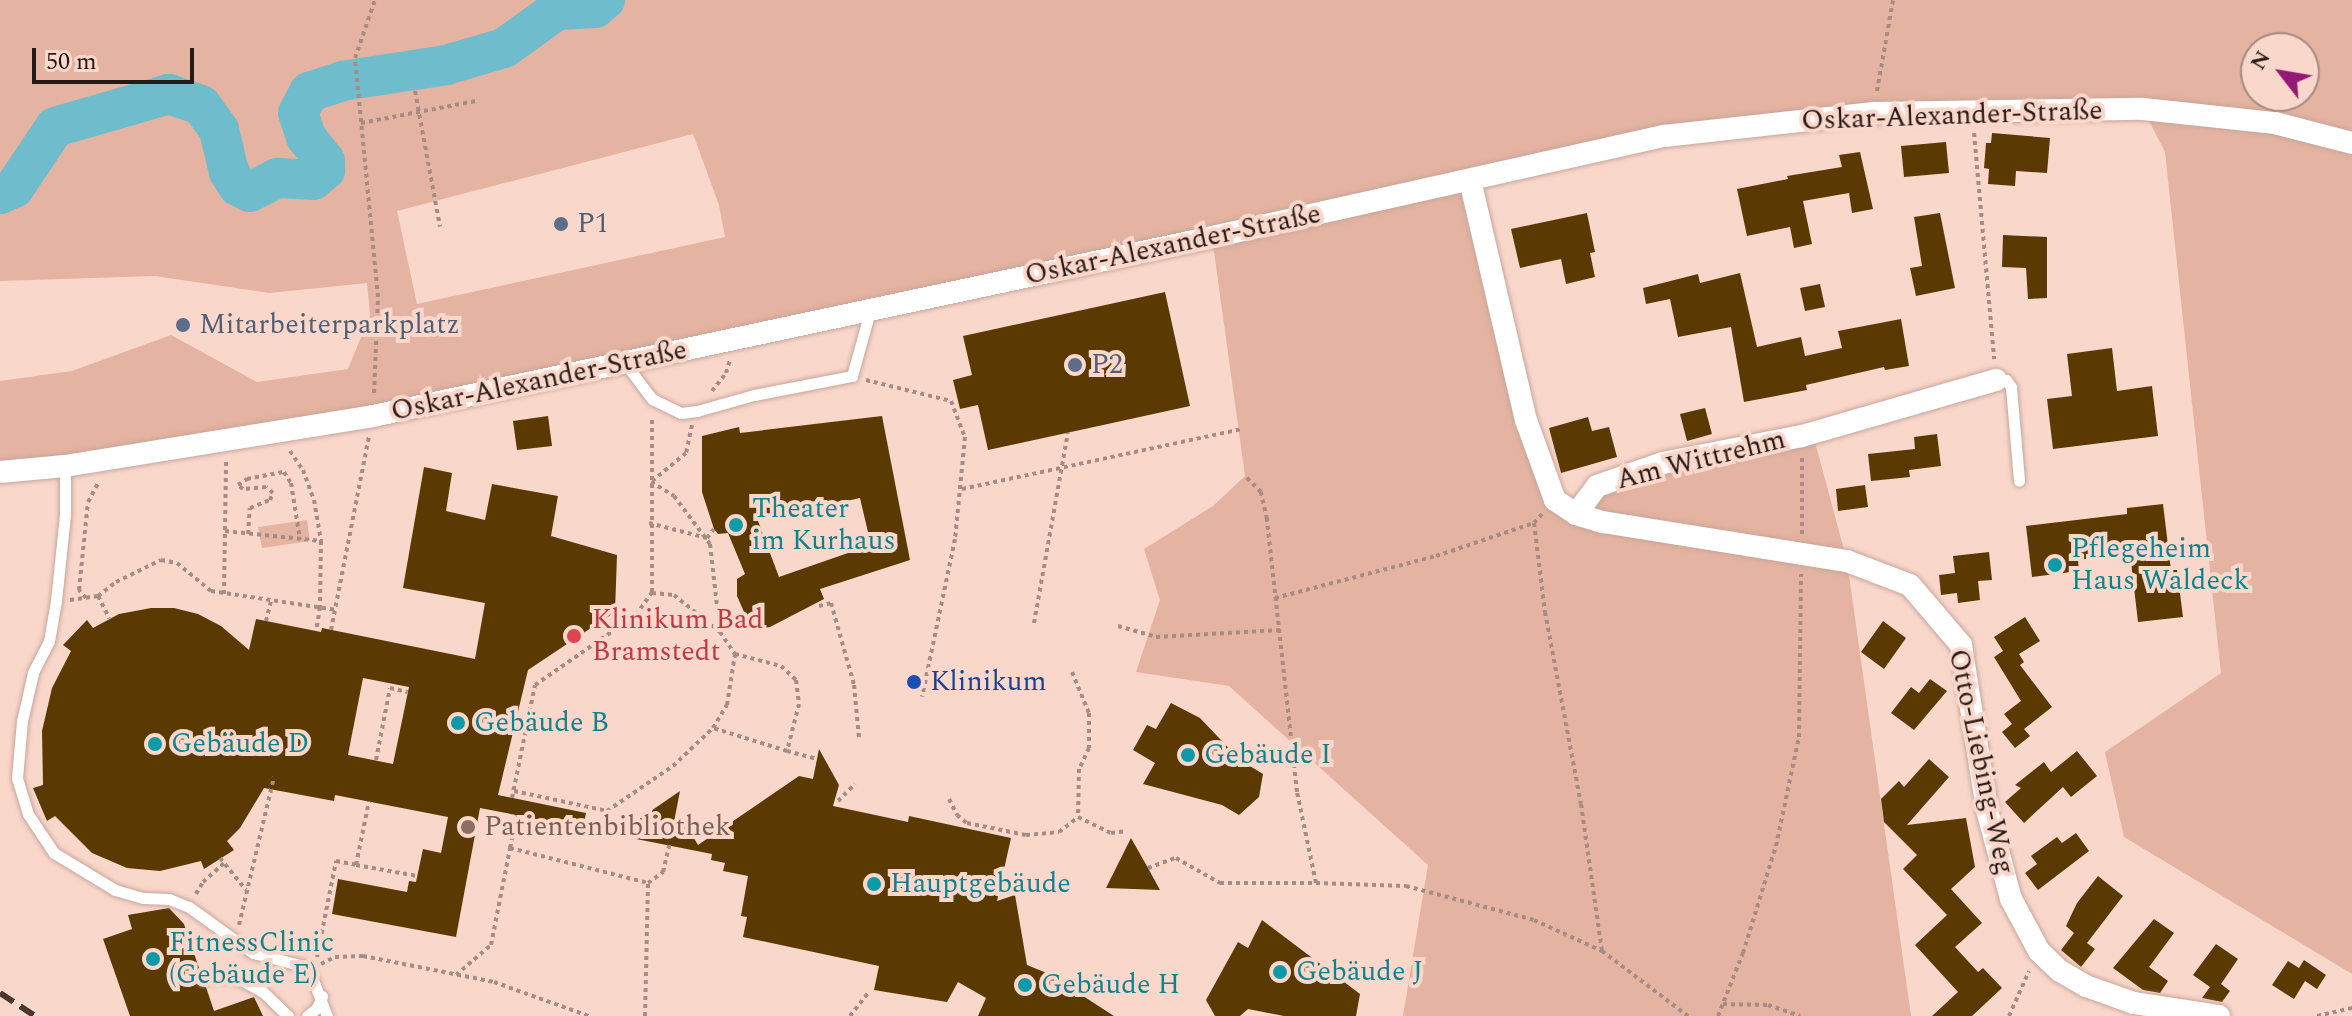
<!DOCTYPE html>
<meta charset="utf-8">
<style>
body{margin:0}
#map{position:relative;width:2352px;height:1016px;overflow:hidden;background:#fad7cb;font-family:Spectral,serif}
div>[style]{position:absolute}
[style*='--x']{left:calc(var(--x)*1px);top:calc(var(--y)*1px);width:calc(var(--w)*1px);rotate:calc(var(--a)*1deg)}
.green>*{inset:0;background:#e4b3a1}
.river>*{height:40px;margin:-20px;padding:0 20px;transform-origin:20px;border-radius:20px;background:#6fbccc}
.building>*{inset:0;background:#5b3902}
.path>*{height:4px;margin-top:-2px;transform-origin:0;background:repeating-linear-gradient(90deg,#a68c83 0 4px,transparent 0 8px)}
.roads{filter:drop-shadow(0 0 2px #c7a69a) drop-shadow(0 0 2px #c7a69a)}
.lane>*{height:11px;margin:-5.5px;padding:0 5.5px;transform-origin:5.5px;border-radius:5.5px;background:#fff}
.street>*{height:22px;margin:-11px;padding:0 11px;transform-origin:11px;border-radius:11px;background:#fff}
.rail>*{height:6px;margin-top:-3px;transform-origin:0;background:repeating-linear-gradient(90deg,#473832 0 16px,transparent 0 24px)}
.dots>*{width:22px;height:22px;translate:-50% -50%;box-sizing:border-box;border:4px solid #fad7cb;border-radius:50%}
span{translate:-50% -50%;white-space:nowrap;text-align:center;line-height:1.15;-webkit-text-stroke:8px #fad7cb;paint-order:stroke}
.street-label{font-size:28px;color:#261a16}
.service-label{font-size:28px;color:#4e5e75}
.left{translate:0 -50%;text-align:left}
.culture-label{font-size:28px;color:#0d838f}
.health-label{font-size:28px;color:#be3a42}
.transit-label{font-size:28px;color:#164399}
.education-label{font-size:28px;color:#785e54}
.north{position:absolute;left:2240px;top:32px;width:80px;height:80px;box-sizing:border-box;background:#fad7cb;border:2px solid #a58b83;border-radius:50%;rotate:301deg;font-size:22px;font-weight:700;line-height:32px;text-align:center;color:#261a16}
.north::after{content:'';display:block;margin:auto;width:28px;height:36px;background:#941a76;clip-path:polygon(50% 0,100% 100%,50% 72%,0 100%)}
.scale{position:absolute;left:32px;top:48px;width:162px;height:36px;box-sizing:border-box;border:4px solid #261a16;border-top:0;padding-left:10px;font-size:24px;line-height:28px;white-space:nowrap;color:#261a16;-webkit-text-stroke:6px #fad7cb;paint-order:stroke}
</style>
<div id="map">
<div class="green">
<i style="clip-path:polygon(evenodd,0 0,2352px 0,2352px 974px,2124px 837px,2105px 752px,2221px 673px,2165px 152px,2143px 109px,1664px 136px,1460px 189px,1516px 427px,1548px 507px,1576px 514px,1599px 490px,1665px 467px,1815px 442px,1847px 561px,1911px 1016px,1403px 1016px,1428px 865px,1229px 686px,1136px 672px,1160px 600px,1144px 549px,1213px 506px,1245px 476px,1212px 237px,625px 363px,0 472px,0 381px,72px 371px,171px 335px,257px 382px,348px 369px,370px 315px,367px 283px,269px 293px,155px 276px,0 281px,0 0,2256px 48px,2304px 48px,2304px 96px,2256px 96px,2256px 48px,0 0,693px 134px,719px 205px,725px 237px,417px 304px,397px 211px,693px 134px)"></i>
<i style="clip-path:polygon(307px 520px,310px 541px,262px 548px,258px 527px)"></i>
</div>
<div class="river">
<i style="--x:0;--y:194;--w:15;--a:-23"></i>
<i style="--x:14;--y:188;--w:73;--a:-56.1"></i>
<i style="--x:55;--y:127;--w:119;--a:-16.1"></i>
<i style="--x:169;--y:94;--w:34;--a:19"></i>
<i style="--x:201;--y:105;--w:31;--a:54"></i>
<i style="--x:219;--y:130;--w:43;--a:76.6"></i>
<i style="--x:229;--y:172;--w:17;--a:57"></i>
<i style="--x:238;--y:186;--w:13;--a:27"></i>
<i style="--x:250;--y:192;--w:31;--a:-27"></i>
<i style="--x:278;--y:178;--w:35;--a:3"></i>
<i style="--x:313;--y:180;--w:16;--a:-40"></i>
<i style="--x:325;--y:170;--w:9;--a:-90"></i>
<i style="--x:325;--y:161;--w:31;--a:-128"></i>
<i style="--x:306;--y:137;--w:25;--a:-108"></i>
<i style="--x:298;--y:113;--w:24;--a:-62"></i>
<i style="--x:309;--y:92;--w:35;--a:-18"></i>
<i style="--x:342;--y:81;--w:105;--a:-8.7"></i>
<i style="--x:446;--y:65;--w:60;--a:-16.3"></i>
<i style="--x:504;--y:48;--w:65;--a:-35.6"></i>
<i style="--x:557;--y:10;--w:38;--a:-3"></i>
<i style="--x:595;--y:8;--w:13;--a:-39"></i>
</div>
<div class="building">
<i style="clip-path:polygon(1992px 133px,2050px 138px,2047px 173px,2016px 171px,2015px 186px,1988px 184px,1989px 169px,1984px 168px,1986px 143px,1991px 143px)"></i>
<i style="clip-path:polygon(1946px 142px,1949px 173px,1904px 177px,1901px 146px)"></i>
<i style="clip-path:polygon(1860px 152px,1873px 209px,1852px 213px,1849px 193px,1803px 201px,1812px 244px,1794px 248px,1790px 227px,1747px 236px,1737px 189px,1788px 179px,1787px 176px,1842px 167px,1839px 155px)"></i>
<i style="clip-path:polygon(1587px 213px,1595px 252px,1590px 253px,1595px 277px,1566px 284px,1561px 259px,1520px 268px,1511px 229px)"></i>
<i style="clip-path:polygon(1940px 213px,1955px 288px,1916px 296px,1910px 268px,1922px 266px,1914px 217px)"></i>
<i style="clip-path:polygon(2003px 235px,2047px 237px,2047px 298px,2028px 299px,2026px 268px,2002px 267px)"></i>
<i style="clip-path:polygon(1740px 273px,1757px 347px,1801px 337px,1805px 356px,1842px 348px,1838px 331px,1901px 319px,1909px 366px,1885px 370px,1884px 367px,1806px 385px,1807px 390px,1744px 402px,1731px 327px,1678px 337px,1670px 299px,1646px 304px,1643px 288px,1698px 274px,1700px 283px)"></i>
<i style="clip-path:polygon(1820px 284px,1825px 307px,1805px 311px,1800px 288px)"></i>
<i style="clip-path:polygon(1165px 292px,1190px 406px,988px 450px,978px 405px,960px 409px,953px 380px,972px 375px,963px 336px)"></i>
<i style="clip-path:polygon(2112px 348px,2117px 391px,2152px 386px,2158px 436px,2053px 449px,2047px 399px,2072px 396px,2067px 354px)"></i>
<i style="clip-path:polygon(1705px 408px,1712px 434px,1687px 441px,1680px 414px)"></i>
<i style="clip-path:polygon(548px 416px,552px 446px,517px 450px,513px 421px)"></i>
<i style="clip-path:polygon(evenodd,882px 416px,910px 560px,820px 589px,824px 599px,770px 627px,752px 630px,737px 596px,737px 579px,745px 574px,728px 533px,718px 534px,714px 529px,702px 492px,702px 436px,739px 427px,740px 433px,882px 416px,860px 498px,871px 545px,779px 577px,758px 521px,860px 498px)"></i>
<i style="clip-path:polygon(1588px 417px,1592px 431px,1609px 427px,1617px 457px,1561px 473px,1549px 428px)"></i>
<i style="clip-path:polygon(1937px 434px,1941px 466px,1909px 470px,1910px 477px,1871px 481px,1868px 454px,1915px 449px,1914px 437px)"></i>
<i style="clip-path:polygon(evenodd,424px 467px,452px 473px,446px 511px,485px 520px,492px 484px,558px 496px,551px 536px,617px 555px,615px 612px,528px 670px,498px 795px,586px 813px,583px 828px,480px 808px,456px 937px,332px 914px,338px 879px,407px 892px,409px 881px,416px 882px,423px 849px,441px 853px,448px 817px,335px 795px,334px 801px,264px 788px,240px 828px,227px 841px,234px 850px,204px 869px,201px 861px,160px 871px,127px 868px,92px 853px,55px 816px,47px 821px,33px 788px,43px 785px,42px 731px,52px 688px,71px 651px,63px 645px,87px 620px,93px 628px,119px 614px,151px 608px,174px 608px,198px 614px,221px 626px,249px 650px,256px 619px,321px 632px,322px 628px,475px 659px,485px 603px,403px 588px,424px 467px,363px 678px,409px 687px,393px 764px,348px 755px,363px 678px)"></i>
<i style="clip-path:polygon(1865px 485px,1868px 507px,1838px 511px,1836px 489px)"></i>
<i style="clip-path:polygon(2163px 504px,2171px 570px,2177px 570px,2183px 617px,2138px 622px,2130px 553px,2078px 560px,2079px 571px,2032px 577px,2026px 526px,2127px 514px,2127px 508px)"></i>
<i style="clip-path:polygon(1989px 552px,1992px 580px,1978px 581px,1980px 600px,1958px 603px,1957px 593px,1941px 595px,1939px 575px,1955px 573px,1953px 556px)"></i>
<i style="clip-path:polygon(2025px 617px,2040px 641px,2019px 654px,2024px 662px,2020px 665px,2052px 707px,2024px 729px,2030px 736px,2015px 748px,2002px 732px,2012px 724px,2004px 714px,2021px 701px,1994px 657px,2003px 651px,1994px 637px)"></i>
<i style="clip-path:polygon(1883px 621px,1906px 638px,1884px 669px,1861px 652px)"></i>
<i style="clip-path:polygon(1930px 679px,1947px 691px,1914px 730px,1891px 713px,1911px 687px,1919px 693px)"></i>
<i style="clip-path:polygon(1171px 703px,1200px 718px,1240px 760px,1263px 774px,1259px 797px,1239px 815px,1222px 805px,1143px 784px,1155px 763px,1133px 750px,1147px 725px,1156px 729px)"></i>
<i style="clip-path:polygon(819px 749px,839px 785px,833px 806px,908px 822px,909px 816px,1011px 838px,997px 901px,1015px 895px,1027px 965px,1049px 974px,1114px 1016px,978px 1016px,986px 998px,958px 982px,947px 1002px,874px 990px,879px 966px,743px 937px,747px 917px,741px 916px,748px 876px,723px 871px,725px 863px,711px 860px,712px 854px,616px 835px,680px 791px,674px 822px,685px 823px,698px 845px,799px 776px,813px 779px)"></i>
<i style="clip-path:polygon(2077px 751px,2097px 776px,2071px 797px,2063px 787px,2024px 823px,2005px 802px,2021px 788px,2015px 785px,2044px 762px,2051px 772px)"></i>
<i style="clip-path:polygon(1929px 759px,1949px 777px,1907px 825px,1966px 818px,1975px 867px,1951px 889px,1982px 923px,1955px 947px,1978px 972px,1983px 968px,2002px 988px,1972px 1016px,1932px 1016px,1958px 992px,1915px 945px,1947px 915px,1903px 869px,1917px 855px,1884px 822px,1881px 799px,1899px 781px,1904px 787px)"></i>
<i style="clip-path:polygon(2076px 833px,2089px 851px,2038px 890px,2025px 873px,2037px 864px,2031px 856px,2057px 837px,2062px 843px)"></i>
<i style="clip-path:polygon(1131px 838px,1148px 868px,1160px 890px,1106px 888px)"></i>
<i style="clip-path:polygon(2098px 876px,2123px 896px,2087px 943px,2095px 949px,2081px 967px,2061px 950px,2074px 933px,2066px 926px,2077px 903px)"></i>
<i style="clip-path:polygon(169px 908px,184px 924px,200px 971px,195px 981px,206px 987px,214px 1011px,254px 997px,263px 1016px,130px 1016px,103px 939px,132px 929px,128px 915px)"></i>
<i style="clip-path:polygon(2154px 919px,2174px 933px,2149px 967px,2168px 981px,2160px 993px,2143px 990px,2113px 968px)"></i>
<i style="clip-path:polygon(1262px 920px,1360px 994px,1356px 1016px,1284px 1016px,1248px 1009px,1240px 1016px,1215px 1016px,1206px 1000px,1238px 942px,1248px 948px)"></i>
<i style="clip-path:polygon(2216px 944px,2238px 959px,2221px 984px,2230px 991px,2222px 1002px,2202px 998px,2210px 987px,2193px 975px)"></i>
<i style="clip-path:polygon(2304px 960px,2326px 975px,2317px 989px,2305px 981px,2294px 999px,2272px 985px,2288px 961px,2299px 968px)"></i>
</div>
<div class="path">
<i style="--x:415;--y:91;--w:138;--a:79.6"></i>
<i style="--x:1877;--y:91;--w:92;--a:-80"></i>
<i style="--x:361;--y:123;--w:117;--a:-10.8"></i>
<i style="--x:1974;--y:133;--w:227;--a:84.9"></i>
<i style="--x:866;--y:380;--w:88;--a:13.9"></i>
<i style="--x:951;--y:401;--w:39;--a:69"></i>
<i style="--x:965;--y:437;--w:102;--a:95.6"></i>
<i style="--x:955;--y:539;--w:161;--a:101.8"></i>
<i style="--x:712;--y:391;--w:23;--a:-52"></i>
<i style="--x:726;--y:373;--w:14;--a:-73"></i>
<i style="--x:374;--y:393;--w:96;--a:-87.6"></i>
<i style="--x:378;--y:297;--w:240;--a:-95.5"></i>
<i style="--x:355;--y:58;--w:61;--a:-71"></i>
<i style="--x:692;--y:425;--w:29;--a:102"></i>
<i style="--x:686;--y:453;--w:45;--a:140.4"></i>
<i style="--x:651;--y:482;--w:27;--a:31"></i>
<i style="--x:674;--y:496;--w:60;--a:53.1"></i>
<i style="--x:710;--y:544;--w:89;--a:83.5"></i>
<i style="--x:290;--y:451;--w:23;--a:56"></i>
<i style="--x:303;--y:470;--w:32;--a:70"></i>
<i style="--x:314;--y:500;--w:42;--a:80.3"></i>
<i style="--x:321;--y:541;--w:66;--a:90.9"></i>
<i style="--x:320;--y:607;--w:24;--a:99"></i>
<i style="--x:1802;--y:458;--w:76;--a:90"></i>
<i style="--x:962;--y:489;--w:287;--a:-12.1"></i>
<i style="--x:1542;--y:514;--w:12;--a:132"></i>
<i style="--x:1534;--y:523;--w:90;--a:83"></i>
<i style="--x:1545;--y:612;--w:195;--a:79.4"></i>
<i style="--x:1581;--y:804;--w:148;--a:81.9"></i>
<i style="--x:649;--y:523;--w:60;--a:14.5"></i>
<i style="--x:707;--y:538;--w:11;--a:-52"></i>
<i style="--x:225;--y:531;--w:97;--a:5.9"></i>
<i style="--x:248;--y:534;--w:26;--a:-86"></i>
<i style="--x:250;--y:508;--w:22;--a:-22"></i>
<i style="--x:270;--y:500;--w:8;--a:-67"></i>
<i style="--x:273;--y:493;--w:9;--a:-139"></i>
<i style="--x:266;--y:487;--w:23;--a:175"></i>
<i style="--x:243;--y:489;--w:6;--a:-141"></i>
<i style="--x:238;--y:485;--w:11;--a:-34"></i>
<i style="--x:247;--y:479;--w:38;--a:-11"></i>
<i style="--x:284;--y:472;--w:13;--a:58"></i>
<i style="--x:291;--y:483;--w:57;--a:80.9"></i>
<i style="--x:652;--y:593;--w:22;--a:5"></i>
<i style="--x:674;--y:595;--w:59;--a:38.8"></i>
<i style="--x:720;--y:632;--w:27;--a:56"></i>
<i style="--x:735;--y:654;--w:48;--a:14.6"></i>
<i style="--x:781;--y:666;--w:21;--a:43"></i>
<i style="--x:796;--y:680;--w:24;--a:83"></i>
<i style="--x:799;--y:704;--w:49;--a:104.3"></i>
<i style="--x:787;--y:751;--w:77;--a:-162.7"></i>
<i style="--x:224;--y:594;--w:134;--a:-89.1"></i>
<i style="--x:98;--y:596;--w:25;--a:63"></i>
<i style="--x:86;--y:598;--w:11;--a:-131"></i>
<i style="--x:79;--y:590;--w:88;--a:-84.2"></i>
<i style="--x:88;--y:502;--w:21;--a:-62"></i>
<i style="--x:1275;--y:598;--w:166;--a:-14.6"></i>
<i style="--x:1436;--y:556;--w:103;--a:-18.6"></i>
<i style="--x:70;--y:600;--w:28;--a:-8"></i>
<i style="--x:98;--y:596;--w:23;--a:-38"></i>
<i style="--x:116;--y:582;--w:50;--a:-26.1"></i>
<i style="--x:161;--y:560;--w:16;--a:11"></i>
<i style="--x:177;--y:563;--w:44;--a:39.5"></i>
<i style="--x:211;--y:591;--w:127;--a:8.6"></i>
<i style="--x:819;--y:606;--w:12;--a:-14"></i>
<i style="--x:831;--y:603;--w:85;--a:74.3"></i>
<i style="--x:854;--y:685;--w:53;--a:84.6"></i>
<i style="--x:266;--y:621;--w:21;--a:-76"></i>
<i style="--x:1034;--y:623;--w:193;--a:-79.9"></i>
<i style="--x:1118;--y:626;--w:40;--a:16"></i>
<i style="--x:1156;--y:637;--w:124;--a:-3.2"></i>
<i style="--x:331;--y:630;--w:197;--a:-78.9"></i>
<i style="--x:1072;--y:672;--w:44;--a:67.5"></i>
<i style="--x:1089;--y:713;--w:35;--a:90"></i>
<i style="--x:1089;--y:748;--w:23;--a:115"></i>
<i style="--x:1079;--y:769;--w:48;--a:91.2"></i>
<i style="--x:787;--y:751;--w:31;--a:15"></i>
<i style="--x:376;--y:760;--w:73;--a:-79"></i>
<i style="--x:390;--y:688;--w:18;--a:13"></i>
<i style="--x:514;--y:791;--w:95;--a:12.1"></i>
<i style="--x:607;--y:811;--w:80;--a:-34.3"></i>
<i style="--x:673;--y:766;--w:55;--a:-43.5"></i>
<i style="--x:713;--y:728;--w:27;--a:-59"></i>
<i style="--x:727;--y:705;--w:52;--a:-81.1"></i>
<i style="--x:512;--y:798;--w:115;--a:-78.5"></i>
<i style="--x:535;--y:685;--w:123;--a:-34.7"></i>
<i style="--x:636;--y:615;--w:28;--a:-55"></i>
<i style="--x:652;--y:592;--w:176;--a:-90"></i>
<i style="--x:949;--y:799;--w:18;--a:63"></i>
<i style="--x:957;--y:815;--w:13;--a:39"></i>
<i style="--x:967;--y:823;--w:60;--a:11.5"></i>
<i style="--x:1026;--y:835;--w:33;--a:-5"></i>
<i style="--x:1059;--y:832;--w:24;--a:-38"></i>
<i style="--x:1078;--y:817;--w:37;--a:26"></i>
<i style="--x:1111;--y:833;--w:16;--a:-7"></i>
<i style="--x:838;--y:801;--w:24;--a:-45"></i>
<i style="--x:510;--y:848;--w:33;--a:-78"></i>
<i style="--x:220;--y:858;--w:41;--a:50.9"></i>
<i style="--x:356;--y:865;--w:62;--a:10.2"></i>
<i style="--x:1148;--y:868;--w:30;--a:-20"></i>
<i style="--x:1176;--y:858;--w:51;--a:29.6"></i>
<i style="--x:1220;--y:883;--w:96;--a:0"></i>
<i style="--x:1316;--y:883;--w:93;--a:-101.8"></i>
<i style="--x:1297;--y:792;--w:275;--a:-96.3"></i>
<i style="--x:1267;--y:519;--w:28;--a:-103"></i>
<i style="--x:1261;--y:492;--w:23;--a:-135"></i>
<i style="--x:1316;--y:883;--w:90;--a:1.9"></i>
<i style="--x:1406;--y:886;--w:132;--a:14.9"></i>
<i style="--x:1534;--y:920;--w:75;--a:24.5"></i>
<i style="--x:1602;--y:951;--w:108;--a:37.1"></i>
<i style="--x:196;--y:894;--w:14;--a:-60"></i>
<i style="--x:203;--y:882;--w:28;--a:-42"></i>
<i style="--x:239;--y:925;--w:152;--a:-76.7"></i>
<i style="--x:317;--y:957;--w:98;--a:-78.8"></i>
<i style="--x:336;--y:861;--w:20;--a:11"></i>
<i style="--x:356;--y:865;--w:65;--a:-78.5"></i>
<i style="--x:321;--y:964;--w:16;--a:-27"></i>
<i style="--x:335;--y:957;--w:28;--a:-2"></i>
<i style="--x:363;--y:956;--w:134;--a:11.2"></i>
<i style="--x:494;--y:982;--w:101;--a:19.7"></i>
<i style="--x:456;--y:975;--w:46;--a:-40.6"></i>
<i style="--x:491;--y:945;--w:99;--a:-78.9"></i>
<i style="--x:510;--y:848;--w:142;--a:14.2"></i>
<i style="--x:648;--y:883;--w:19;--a:-36"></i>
<i style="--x:663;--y:872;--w:28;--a:-77"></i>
<i style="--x:1723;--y:1004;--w:45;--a:1.3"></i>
<i style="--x:1768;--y:1005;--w:34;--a:19"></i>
<i style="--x:645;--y:1016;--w:133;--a:-88.7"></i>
<i style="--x:850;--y:1016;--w:29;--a:-52"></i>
<i style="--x:1718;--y:1016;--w:68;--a:-68.4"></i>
<i style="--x:1743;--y:953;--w:112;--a:-72.9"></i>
<i style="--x:1776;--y:846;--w:111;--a:-78.1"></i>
<i style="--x:1799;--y:737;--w:163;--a:-89.3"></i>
<i style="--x:2009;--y:1016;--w:49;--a:-66"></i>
<i style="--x:2317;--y:1016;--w:36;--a:-13"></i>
</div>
<div class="roads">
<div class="lane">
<i style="--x:625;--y:363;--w:45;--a:53.1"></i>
<i style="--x:652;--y:399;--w:32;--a:26"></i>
<i style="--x:681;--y:413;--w:16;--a:-7"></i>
<i style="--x:697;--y:411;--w:59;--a:-15.7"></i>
<i style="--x:754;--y:395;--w:100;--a:-11"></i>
<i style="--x:852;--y:376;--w:67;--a:-74.5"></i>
<i style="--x:1996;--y:380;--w:10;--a:0"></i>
<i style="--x:2006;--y:380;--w:9;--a:54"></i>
<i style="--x:2011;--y:387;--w:94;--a:85.1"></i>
<i style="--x:65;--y:466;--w:49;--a:90"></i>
<i style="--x:65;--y:515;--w:86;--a:96"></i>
<i style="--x:56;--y:601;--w:41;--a:99.9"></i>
<i style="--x:49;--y:641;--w:36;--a:117"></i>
<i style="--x:33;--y:673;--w:49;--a:102.9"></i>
<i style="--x:22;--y:721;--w:57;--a:95"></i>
<i style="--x:17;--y:778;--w:38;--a:73"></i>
<i style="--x:28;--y:814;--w:47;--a:56.3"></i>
<i style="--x:54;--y:853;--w:71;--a:31.2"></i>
<i style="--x:115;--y:890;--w:29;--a:16"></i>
<i style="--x:143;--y:898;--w:26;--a:2"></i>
<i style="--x:169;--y:899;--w:22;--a:22"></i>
<i style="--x:189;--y:907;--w:79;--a:35.7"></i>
<i style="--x:253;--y:953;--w:57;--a:14.3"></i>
<i style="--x:308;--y:967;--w:53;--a:68.8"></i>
<i style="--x:203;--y:979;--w:24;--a:-7"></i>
<i style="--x:227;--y:976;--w:19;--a:18"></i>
<i style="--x:245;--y:982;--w:21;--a:29"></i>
<i style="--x:263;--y:992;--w:35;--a:44"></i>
<i style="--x:307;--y:1016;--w:13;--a:-39"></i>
<i style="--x:317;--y:1008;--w:13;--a:-67"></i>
</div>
<div class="street">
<i style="--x:1470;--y:180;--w:246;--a:76.9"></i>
<i style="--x:1526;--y:420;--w:85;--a:70.1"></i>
<i style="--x:1555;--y:500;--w:25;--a:34"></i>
<i style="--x:1576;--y:514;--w:28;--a:17"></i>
<i style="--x:1603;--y:522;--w:247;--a:9.1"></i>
<i style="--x:1847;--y:561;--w:67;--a:20.9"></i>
<i style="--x:1910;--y:585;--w:79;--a:49.6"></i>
<i style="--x:1961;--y:645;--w:167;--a:81"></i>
<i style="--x:1987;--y:810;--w:92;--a:74.9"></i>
<i style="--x:2011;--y:899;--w:59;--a:61.7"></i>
<i style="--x:2039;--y:951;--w:29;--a:44"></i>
<i style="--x:2060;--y:971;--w:30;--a:30"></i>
<i style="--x:2086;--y:986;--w:51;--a:19.5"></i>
<i style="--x:2134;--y:1003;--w:86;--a:8.7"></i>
<i style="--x:0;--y:472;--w:65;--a:-5.3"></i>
<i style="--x:65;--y:466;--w:312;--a:-9.2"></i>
<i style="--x:373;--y:416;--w:858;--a:-12.04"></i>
<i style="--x:1212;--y:237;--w:463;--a:-12.6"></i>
<i style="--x:1664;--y:136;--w:211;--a:-6.3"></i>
<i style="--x:1874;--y:113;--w:269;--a:-0.9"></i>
<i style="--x:2143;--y:109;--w:133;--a:6.1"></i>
<i style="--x:2275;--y:123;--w:80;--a:14.6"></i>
<i style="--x:1576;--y:514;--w:35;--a:-53"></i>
<i style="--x:1597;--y:486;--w:70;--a:-19.2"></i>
<i style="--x:1663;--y:463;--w:142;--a:-11"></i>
<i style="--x:1802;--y:436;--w:202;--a:-16.1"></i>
</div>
</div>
<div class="rail">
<i style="--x:0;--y:993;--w:42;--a:33.3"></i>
</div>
<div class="dots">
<i style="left:561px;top:224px;background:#5c6f8a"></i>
<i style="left:183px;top:325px;background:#5c6f8a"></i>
<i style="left:1075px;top:365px;background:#5c6f8a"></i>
<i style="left:736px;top:525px;background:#0f9aa8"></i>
<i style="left:2055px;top:565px;background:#0f9aa8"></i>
<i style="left:574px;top:636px;background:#e0444e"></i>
<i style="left:914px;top:682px;background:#1a4fb4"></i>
<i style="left:458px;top:723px;background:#0f9aa8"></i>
<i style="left:155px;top:744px;background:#0f9aa8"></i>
<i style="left:1188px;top:755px;background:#0f9aa8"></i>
<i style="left:468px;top:827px;background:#8d6e63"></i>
<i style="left:874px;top:884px;background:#0f9aa8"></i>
<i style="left:153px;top:959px;background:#0f9aa8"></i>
<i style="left:1280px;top:972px;background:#0f9aa8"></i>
<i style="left:1025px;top:985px;background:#0f9aa8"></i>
</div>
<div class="street-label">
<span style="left:1952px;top:116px;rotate:-2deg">Oskar-Alexander-Straße</span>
<span style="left:1173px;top:245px;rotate:-12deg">Oskar-Alexander-Straße</span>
<span style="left:539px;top:381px;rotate:-12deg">Oskar-Alexander-Straße</span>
<span style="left:1701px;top:460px;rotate:-14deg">Am Wittrehm</span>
<span style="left:1981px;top:762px;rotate:78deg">Otto-Liebing-Weg</span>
</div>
<div class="service-label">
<span class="left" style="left:577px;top:224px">P1</span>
<span class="left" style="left:199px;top:325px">Mitarbeiterparkplatz</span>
<span class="left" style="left:1091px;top:365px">P2</span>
</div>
<div class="culture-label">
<span class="left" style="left:752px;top:525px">Theater<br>im Kurhaus</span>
<span class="left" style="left:2071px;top:565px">Pflegeheim<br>Haus Waldeck</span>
<span class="left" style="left:474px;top:723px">Gebäude B</span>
<span class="left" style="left:171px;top:744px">Gebäude D</span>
<span class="left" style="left:1204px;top:755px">Gebäude I</span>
<span class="left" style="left:890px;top:884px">Hauptgebäude</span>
<span class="left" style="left:169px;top:959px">FitnessClinic<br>(Gebäude E)</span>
<span class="left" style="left:1296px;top:972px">Gebäude J</span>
<span class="left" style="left:1041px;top:985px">Gebäude H</span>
</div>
<div class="health-label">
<span class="left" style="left:592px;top:636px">Klinikum Bad<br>Bramstedt</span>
</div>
<div class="transit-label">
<span class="left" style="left:930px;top:682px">Klinikum</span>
</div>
<div class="education-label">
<span class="left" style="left:484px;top:827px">Patientenbibliothek</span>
</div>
<div class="north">N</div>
<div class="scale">50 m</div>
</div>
